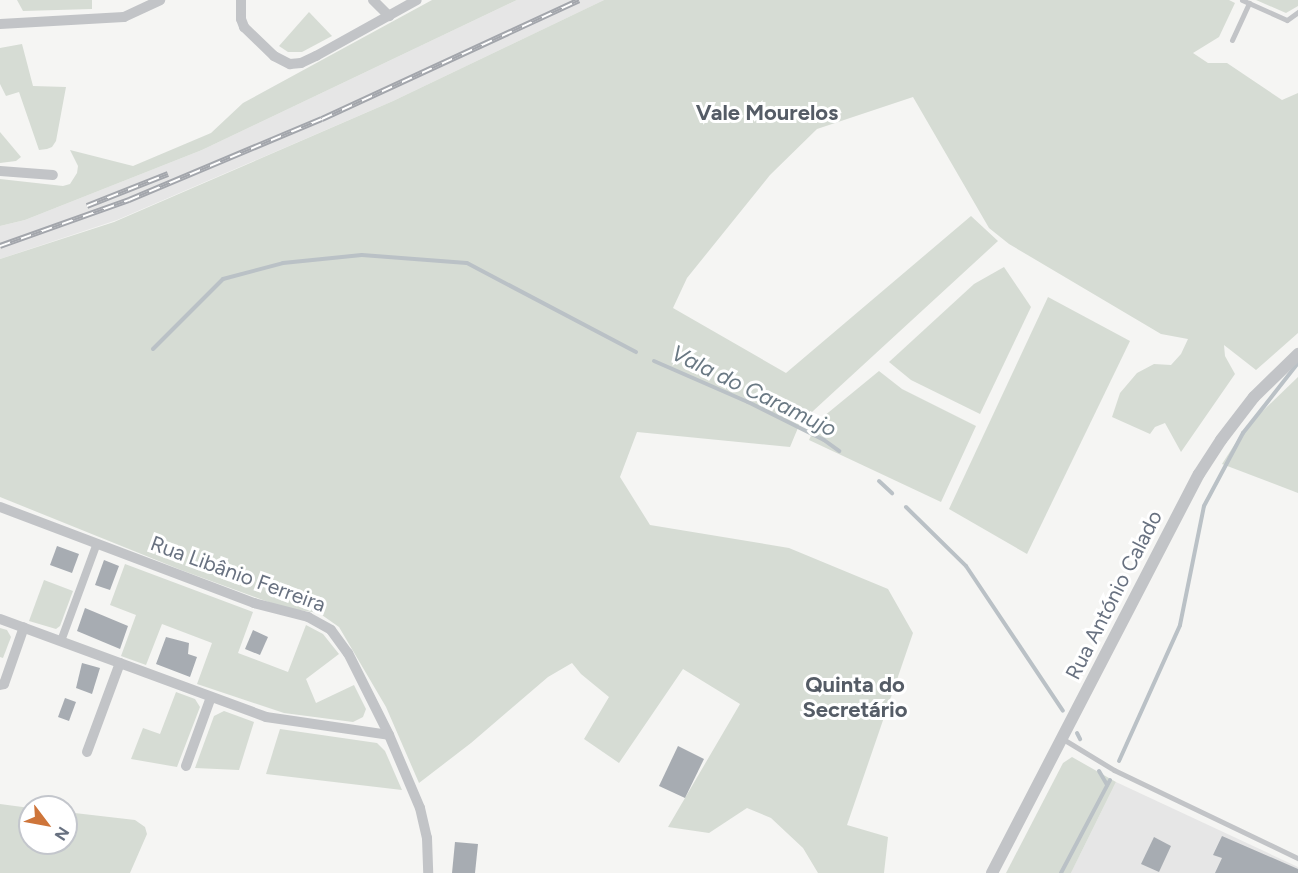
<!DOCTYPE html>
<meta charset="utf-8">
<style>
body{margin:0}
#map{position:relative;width:1298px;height:873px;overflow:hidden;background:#f5f5f3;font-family:Figtree,sans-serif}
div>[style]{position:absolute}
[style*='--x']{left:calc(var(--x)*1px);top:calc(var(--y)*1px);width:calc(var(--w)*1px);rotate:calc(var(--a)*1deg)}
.built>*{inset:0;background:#e6e6e6}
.green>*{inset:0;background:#d6dcd4}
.stream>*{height:4px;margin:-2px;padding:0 2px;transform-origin:2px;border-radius:2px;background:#bac1c6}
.building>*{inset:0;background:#a7acb2}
.service>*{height:5px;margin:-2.5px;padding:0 2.5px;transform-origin:2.5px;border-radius:2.5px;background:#c2c4c7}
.pedestrian>*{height:8px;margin:-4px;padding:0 4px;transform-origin:4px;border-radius:4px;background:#c2c4c7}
.minor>*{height:10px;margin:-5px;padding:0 5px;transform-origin:5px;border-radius:5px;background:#c2c4c7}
.tertiary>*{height:12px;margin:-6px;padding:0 6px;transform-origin:6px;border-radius:6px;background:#c2c4c7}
.rail>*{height:6px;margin-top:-3px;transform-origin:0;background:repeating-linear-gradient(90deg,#fff 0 11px,#a3a6ac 0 22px);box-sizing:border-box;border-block:2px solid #a3a6ac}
span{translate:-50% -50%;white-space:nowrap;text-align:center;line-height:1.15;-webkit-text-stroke:6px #fff;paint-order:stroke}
.street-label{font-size:21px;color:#687180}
.neighbourhood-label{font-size:22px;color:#555c66;font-weight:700}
.water-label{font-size:22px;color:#697883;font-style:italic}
.north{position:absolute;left:18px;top:795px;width:60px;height:60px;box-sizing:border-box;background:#fff;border:2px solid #c3c6cc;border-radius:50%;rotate:122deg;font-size:16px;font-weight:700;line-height:24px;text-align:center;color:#687180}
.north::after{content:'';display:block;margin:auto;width:21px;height:27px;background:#ce753a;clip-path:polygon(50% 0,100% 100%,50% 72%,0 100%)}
</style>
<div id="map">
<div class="built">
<i style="clip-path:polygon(517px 0,604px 0,393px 101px,117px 220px,0 259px,0 226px,25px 220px,202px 150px)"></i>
<i style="clip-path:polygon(1116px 782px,1298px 867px,1298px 873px,1071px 873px)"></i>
</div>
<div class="green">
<i style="clip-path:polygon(17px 0,92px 0,92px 9px,23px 11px)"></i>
<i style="clip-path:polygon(432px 0,517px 0,202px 150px,25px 220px,0 226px,0 179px,63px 186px,70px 184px,77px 173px,78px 166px,70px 150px,133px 166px,211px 133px,243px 103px)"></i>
<i style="clip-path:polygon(604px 0,1229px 0,1235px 3px,1219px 37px,1193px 53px,1208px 63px,1227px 63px,1282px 100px,1298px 93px,1298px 333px,1256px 370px,1224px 345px,1225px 356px,1235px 374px,1181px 452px,1165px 423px,1155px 427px,1150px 434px,1112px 417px,1120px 393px,1137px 373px,1154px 364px,1171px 365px,1181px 354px,1188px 339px,1161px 334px,1009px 244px,989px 228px,913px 97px,817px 129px,770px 175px,687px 278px,673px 308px,786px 373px,971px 216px,998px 241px,800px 423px,790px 447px,637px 432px,620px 477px,650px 525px,789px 548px,888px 589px,913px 633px,847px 825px,888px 837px,884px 873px,818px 873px,803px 848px,771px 818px,747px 808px,709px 833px,668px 827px,740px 704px,683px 669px,619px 763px,584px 739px,609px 697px,581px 674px,572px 663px,548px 677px,471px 743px,419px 783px,386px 707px,339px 627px,319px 613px,285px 608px,181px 570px,0 497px,0 259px,114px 222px,393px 101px)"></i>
<i style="clip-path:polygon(1256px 0,1298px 0,1298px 6px,1286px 13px)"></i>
<i style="clip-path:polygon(309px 12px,332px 36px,302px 52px,288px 52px,279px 46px)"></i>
<i style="clip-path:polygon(22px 44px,33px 86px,66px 87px,56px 141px,52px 147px,47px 149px,39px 150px,19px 92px,6px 96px,0 84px,0 48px)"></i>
<i style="clip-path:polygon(0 132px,21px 157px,16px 161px,0 163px)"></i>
<i style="clip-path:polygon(1004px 267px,1031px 307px,980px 414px,911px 380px,889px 362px,974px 284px)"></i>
<i style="clip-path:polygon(1048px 297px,1130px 341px,1027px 554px,949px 509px)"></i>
<i style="clip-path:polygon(879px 371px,902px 389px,976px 426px,941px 502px,809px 440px,818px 421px)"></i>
<i style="clip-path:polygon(1298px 377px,1298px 493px,1222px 464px,1246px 427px)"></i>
<i style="clip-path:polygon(125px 564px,253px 612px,238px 653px,288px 672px,306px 625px,323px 634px,339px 654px,306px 679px,316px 703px,354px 685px,366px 709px,363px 717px,353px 722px,284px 713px,197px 684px,212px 643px,162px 624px,146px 665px,121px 656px,136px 615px,110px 605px)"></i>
<i style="clip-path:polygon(44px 580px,73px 591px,60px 626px,56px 629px,29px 621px)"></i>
<i style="clip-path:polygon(0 628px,7px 630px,11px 637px,3px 658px,0 657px)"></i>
<i style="clip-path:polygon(176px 692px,195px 699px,200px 707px,177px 767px,131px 759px,143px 728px,160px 734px)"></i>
<i style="clip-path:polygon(224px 711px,254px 722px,239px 770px,195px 768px,214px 716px)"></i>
<i style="clip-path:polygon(280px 729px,377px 743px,385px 751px,402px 790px,266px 774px)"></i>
<i style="clip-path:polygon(1072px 757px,1116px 782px,1071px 873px,1006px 873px,1063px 763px)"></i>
<i style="clip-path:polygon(0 804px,30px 808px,30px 843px,66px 843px,66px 812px,135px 820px,145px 827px,147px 834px,130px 873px,0 873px)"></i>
</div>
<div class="stream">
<i style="--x:153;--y:349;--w:99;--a:-45"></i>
<i style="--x:223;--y:279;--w:62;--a:-14.9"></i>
<i style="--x:283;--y:263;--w:79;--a:-5.8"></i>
<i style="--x:362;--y:255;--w:105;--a:4.4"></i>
<i style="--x:467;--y:263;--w:191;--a:27.8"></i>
<i style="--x:654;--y:361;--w:103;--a:23.6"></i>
<i style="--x:748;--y:402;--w:85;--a:26.6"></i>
<i style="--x:824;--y:440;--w:19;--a:36"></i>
<i style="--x:879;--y:481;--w:18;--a:43"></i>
<i style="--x:906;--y:507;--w:84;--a:44.5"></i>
<i style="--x:966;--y:566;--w:174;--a:56.2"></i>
<i style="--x:1077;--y:733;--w:7;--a:63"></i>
<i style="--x:1119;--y:761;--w:149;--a:-65.8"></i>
<i style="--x:1180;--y:625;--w:121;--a:-78.6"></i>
<i style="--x:1204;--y:506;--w:83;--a:-61.9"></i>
<i style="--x:1243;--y:433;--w:89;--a:-51.8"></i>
<i style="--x:1099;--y:771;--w:16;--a:60"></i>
<i style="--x:1061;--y:873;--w:105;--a:-62.2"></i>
</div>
<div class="building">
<i style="clip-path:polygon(57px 546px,79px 554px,72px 573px,50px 565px)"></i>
<i style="clip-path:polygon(104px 560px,119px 566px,110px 590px,95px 585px)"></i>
<i style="clip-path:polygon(85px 608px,128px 626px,120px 649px,77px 631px)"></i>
<i style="clip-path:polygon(253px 630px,268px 637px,260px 655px,245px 649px)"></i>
<i style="clip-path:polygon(166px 637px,189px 643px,188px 654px,197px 657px,190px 677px,156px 664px)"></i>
<i style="clip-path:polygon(82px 663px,100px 668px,92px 694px,76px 688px)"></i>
<i style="clip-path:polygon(65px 698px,76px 702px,69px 721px,58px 717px)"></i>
<i style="clip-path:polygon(678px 746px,704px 759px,685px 798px,659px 786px)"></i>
<i style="clip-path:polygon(1222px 836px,1298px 869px,1298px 873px,1215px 873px,1222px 858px,1213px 855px)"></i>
<i style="clip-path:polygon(1154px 837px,1171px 846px,1159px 872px,1141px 864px)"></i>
<i style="clip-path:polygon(455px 842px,478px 844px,475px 873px,452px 873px)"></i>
</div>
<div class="service">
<i style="--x:1242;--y:0;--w:49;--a:24"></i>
<i style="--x:1287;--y:20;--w:14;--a:-36"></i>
<i style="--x:1232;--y:40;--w:41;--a:-65.3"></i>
<i style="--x:1063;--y:739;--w:60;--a:31.3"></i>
<i style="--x:1114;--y:770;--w:204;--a:25.6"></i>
</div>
<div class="pedestrian">
<i style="--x:61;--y:641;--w:104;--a:-69.8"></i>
</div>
<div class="minor">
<i style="--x:241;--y:0;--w:19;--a:90"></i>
<i style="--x:241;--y:19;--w:9;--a:69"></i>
<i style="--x:244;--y:27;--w:42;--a:44"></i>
<i style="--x:274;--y:56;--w:18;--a:27"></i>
<i style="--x:290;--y:64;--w:11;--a:-5"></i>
<i style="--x:301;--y:63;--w:17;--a:-25"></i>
<i style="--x:316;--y:56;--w:115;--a:-29"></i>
<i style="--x:373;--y:0;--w:23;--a:45"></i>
<i style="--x:0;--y:24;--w:124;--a:-3.2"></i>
<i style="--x:124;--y:17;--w:40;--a:-25"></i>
<i style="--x:0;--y:171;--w:53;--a:4.3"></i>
<i style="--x:0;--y:507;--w:272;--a:20.7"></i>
<i style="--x:254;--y:603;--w:56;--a:14.5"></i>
<i style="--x:308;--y:617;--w:26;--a:29"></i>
<i style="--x:331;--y:630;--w:29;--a:54"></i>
<i style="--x:348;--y:653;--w:92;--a:63.4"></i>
<i style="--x:389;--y:735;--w:79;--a:67"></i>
<i style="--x:420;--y:808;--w:31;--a:77"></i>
<i style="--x:427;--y:838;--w:35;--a:88"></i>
<i style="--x:0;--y:619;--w:283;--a:20.2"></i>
<i style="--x:266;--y:717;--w:124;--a:8.3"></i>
<i style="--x:0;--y:685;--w:4;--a:-14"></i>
<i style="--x:4;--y:684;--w:60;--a:-70.7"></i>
<i style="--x:87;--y:752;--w:95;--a:-69.7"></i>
<i style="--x:186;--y:766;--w:73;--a:-70.1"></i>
</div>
<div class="tertiary">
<i style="--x:992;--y:873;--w:449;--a:-62.6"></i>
<i style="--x:1199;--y:474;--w:40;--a:-57.1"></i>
<i style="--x:1221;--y:440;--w:54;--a:-52.5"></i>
<i style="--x:1254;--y:397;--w:62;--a:-44.3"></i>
</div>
<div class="rail">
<i style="--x:87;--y:206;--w:87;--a:-21.6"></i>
<i style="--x:0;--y:246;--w:137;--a:-19.6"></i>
<i style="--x:129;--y:200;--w:209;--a:-22.8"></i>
<i style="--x:322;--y:119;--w:283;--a:-24.8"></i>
</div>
<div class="street-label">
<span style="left:238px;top:574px;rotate:20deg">Rua Libânio Ferreira</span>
<span style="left:1114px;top:595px;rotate:-63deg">Rua António Calado</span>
</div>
<div class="neighbourhood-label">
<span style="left:767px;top:113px">Vale Mourelos</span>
<span style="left:855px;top:697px">Quinta do<br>Secretário</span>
</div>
<div class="water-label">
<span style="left:754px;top:391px;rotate:26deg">Vala do Caramujo</span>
</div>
<div class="north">N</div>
</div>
